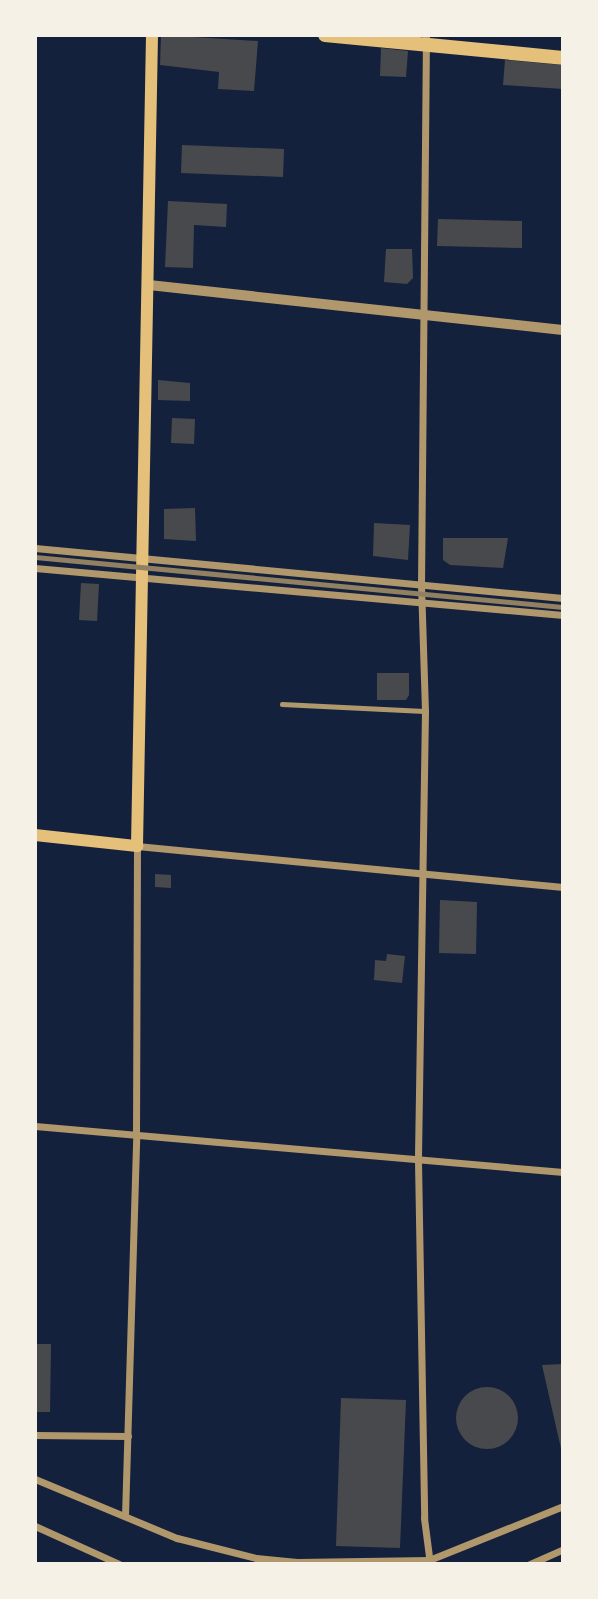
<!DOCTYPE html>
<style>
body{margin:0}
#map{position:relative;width:598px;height:1599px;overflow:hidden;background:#14213d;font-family:"Public Sans",sans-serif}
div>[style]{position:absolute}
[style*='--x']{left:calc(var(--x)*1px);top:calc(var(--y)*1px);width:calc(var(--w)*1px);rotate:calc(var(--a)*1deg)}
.building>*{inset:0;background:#48494c}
.round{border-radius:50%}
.service>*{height:4.5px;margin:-2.25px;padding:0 2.25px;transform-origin:2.25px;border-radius:2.25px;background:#b1986c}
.minor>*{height:7px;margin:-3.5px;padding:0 3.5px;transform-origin:3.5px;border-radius:3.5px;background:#b1986c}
.tertiary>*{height:10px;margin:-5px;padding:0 5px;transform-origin:5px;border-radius:5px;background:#b1986c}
.secondary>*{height:12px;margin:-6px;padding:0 6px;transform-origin:6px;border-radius:6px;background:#e5c07b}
.primary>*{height:14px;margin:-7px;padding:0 7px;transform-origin:7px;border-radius:7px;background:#e5c07b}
.rail>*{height:5px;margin:-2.5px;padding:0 2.5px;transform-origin:2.5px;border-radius:2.5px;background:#918062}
span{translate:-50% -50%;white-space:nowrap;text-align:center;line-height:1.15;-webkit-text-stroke:7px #f6f1e7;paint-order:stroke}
.frame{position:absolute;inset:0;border:37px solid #f6f1e7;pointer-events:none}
</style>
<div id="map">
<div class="building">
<i style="clip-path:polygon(161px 35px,258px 41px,254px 91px,218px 89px,219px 72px,160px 65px)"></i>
<i style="clip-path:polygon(381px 48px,408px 51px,406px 77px,380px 76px)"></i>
<i style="clip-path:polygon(505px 60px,563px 65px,563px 89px,503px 85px)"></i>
<i style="clip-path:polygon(182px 145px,284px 149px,283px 177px,181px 173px)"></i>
<i style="clip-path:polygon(168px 201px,227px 204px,226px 227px,194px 225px,193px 268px,165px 267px)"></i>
<i style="clip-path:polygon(438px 219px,522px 221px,522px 248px,437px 246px)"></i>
<i style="clip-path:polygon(386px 249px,412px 249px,413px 278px,407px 284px,384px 282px)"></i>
<i style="clip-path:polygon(158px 380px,190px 383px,190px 401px,158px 400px)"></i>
<i style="clip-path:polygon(172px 418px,195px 419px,194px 444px,171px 443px)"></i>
<i style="clip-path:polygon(195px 508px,196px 541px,164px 539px,164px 509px)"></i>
<i style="clip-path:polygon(374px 523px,410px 525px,408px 560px,373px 556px)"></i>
<i style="clip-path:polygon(443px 538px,508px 538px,503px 568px,450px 565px,443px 560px)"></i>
<i style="clip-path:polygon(81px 583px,99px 584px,97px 621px,79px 620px)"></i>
<i style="clip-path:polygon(377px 673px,409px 673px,409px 695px,406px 700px,377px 700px)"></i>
<i style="clip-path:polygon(155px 874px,171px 875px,171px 888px,155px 887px)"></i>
<i style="clip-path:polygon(440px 900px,477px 902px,476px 954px,439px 953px)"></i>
<i style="clip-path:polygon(387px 954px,405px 956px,402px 983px,374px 980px,375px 960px,386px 961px)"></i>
<i style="clip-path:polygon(35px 1344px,51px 1344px,50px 1412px,35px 1412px)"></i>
<i style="clip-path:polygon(563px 1364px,563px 1453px,562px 1453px,542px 1365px)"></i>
<i class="round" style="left:456px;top:1387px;width:62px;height:62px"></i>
<i style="clip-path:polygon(341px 1398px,406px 1400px,400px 1548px,336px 1546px)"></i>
</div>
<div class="service">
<i style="--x:282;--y:704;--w:142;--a:2.8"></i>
</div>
<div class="minor">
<i style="--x:426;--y:35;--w:549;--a:90.52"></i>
<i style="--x:421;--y:584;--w:127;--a:88.2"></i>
<i style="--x:425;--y:711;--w:450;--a:90.9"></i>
<i style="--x:418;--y:1161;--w:357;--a:89"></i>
<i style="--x:424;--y:1518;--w:46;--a:82.6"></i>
<i style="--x:35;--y:548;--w:530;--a:5.41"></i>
<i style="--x:35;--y:568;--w:530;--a:5.09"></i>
<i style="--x:35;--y:1126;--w:530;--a:4.98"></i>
<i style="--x:35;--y:1435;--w:93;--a:0.6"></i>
<i style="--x:35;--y:1479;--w:154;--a:22.6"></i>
<i style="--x:177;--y:1538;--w:81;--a:14.2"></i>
<i style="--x:256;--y:1558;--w:41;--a:5.6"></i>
<i style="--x:297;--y:1562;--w:132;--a:-0.9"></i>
<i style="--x:429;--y:1560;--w:144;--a:-21.9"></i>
<i style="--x:125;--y:1516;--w:381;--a:-88.3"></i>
<i style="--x:136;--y:1135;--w:289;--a:-89.8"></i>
<i style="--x:137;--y:846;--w:428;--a:5.5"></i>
<i style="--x:35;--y:1526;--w:92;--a:24.3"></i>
<i style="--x:530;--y:1564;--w:36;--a:-24"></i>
</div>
<div class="tertiary">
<i style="--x:149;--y:285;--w:416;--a:6.2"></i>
</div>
<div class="secondary">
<i style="--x:35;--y:835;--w:103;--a:6.2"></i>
<i style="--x:137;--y:846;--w:811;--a:-88.94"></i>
</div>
<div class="primary">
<i style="--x:325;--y:35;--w:239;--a:5.5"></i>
</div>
<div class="rail">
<i style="--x:35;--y:557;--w:530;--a:5.41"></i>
</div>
<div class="frame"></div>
</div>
